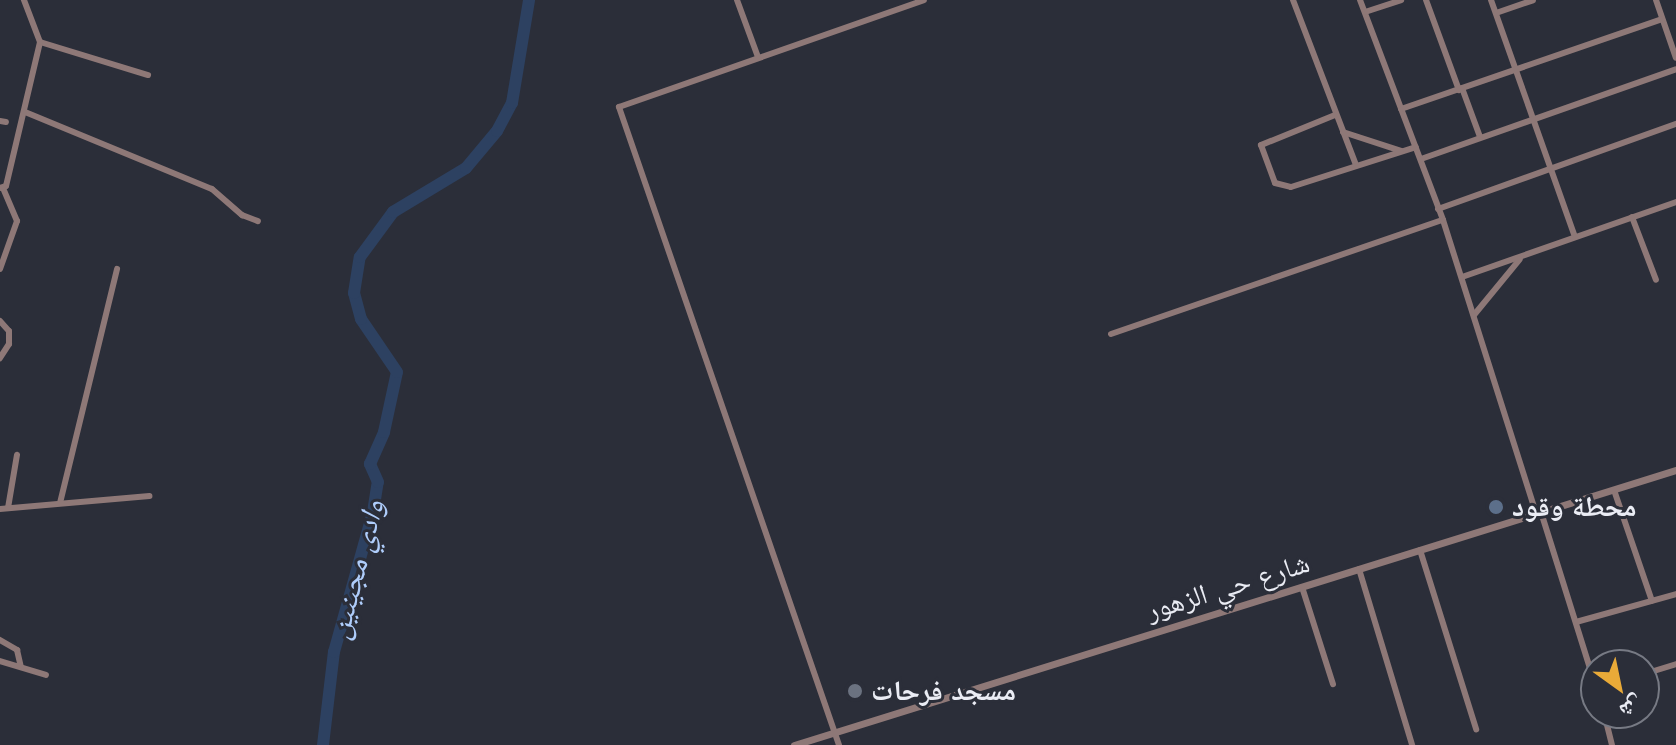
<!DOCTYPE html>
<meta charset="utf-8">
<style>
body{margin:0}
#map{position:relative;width:1676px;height:745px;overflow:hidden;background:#2b2e39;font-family:Jost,"Noto Naskh Arabic",sans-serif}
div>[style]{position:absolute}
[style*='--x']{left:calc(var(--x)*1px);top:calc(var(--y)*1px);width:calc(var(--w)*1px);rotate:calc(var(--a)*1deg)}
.river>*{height:12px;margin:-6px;padding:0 6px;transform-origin:6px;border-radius:6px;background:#2d4161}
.minor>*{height:6px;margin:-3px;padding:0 3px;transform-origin:3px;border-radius:3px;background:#8e7877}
.tertiary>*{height:7px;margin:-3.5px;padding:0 3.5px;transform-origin:3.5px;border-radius:3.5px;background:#8e7877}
.dots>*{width:22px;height:22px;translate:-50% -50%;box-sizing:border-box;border:4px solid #2b2e39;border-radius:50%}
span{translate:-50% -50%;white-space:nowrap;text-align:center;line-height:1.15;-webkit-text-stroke:6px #2b2e39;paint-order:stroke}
.poi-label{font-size:28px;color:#eaecf4;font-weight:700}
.left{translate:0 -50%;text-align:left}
.street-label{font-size:28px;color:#eaecf4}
.water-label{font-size:30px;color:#afcdfb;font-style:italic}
.north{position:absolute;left:1580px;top:649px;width:80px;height:80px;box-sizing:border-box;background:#2b2e39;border:2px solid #777a84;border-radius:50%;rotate:147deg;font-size:22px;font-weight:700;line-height:32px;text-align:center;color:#eaecf4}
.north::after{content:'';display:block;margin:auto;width:28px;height:36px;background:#e9aa38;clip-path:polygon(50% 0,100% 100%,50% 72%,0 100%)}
</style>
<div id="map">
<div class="river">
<i style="--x:323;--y:745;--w:94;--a:-83.3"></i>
<i style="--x:334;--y:652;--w:145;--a:-74.4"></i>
<i style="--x:373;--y:512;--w:30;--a:-81"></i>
<i style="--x:378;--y:482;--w:20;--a:-114"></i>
<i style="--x:370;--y:464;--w:35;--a:-66"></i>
<i style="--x:384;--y:432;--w:61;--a:-77.8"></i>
<i style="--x:397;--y:372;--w:64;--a:-124.2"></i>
<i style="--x:361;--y:319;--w:27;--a:-105"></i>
<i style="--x:354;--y:293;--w:36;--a:-81"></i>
<i style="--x:360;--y:257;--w:56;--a:-53.7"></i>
<i style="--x:393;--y:212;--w:85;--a:-31.1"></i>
<i style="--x:466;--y:168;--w:48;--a:-50"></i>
<i style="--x:497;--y:131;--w:32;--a:-62"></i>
<i style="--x:512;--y:103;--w:104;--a:-80.6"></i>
</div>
<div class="minor">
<i style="--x:737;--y:0;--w:61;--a:69.8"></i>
<i style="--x:1293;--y:0;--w:177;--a:69.1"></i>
<i style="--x:1360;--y:0;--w:235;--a:69.3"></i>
<i style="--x:1443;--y:220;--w:308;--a:72.4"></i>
<i style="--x:1426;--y:0;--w:96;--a:69.9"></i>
<i style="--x:1491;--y:0;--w:251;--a:70.5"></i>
<i style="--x:1656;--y:0;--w:61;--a:71"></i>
<i style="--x:1365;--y:12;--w:38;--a:-18"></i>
<i style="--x:1496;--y:13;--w:39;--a:-19"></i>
<i style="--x:40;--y:42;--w:113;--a:17"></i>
<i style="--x:1462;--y:88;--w:52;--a:69.8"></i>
<i style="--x:1401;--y:109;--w:276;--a:-19"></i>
<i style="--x:25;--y:112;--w:202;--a:22.4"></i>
<i style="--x:212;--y:189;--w:40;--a:41"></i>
<i style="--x:242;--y:215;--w:17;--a:21"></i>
<i style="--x:1335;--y:115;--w:80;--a:157.9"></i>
<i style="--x:1261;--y:145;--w:40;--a:69.8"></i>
<i style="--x:1275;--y:183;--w:16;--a:14"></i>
<i style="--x:1291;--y:187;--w:131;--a:-17.7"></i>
<i style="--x:0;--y:121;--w:6;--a:9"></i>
<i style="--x:1343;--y:132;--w:61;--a:18.1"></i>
<i style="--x:1421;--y:159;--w:270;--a:-19.4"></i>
<i style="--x:0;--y:188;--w:6;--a:-18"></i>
<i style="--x:6;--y:186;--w:148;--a:-76.7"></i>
<i style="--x:40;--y:42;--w:45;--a:-110.9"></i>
<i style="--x:1438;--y:209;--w:253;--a:-19.7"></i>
<i style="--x:1632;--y:217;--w:67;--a:69.1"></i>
<i style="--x:0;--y:269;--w:51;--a:-70.5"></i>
<i style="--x:17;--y:221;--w:36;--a:-113"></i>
<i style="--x:1462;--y:277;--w:227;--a:-19.3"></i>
<i style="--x:1474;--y:315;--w:72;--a:-50.6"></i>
<i style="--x:0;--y:321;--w:13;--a:48"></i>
<i style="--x:9;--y:331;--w:13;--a:90"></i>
<i style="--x:9;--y:344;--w:17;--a:123"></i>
<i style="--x:1111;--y:334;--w:351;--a:-19"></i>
<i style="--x:1614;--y:490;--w:117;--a:71.1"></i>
<i style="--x:60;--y:503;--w:241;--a:-76.3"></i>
<i style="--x:8;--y:508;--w:54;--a:-80.4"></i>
<i style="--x:0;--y:509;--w:150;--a:-5"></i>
<i style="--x:1541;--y:512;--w:184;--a:72.6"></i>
<i style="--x:1420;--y:550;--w:188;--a:72.6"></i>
<i style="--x:1359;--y:569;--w:184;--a:73.2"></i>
<i style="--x:1302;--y:587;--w:102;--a:72.3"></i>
<i style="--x:1576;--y:622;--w:104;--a:-15.6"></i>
<i style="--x:0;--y:640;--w:20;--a:30"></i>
<i style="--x:17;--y:650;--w:17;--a:77"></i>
<i style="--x:0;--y:661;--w:48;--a:16.9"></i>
<i style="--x:1644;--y:674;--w:34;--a:-17"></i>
<i style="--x:1604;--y:713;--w:33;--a:76"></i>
<i style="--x:839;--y:745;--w:675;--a:-109.03"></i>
<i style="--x:619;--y:107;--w:323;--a:-19.3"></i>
</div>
<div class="tertiary">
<i style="--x:794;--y:745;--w:924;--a:-17.32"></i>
</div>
<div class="dots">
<i style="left:1496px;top:507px;background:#5c6f8a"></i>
<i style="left:855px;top:691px;background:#6b7280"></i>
</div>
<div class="poi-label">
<span class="left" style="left:1512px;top:507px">محطة وقود</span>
<span class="left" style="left:871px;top:691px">مسجد فرحات</span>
</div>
<div class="street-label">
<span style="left:1228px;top:587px;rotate:-17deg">شارع حي الزهور</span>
</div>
<div class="water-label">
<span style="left:356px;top:569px;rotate:-75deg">وادي مجينين</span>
</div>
<div class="north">ش</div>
</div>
